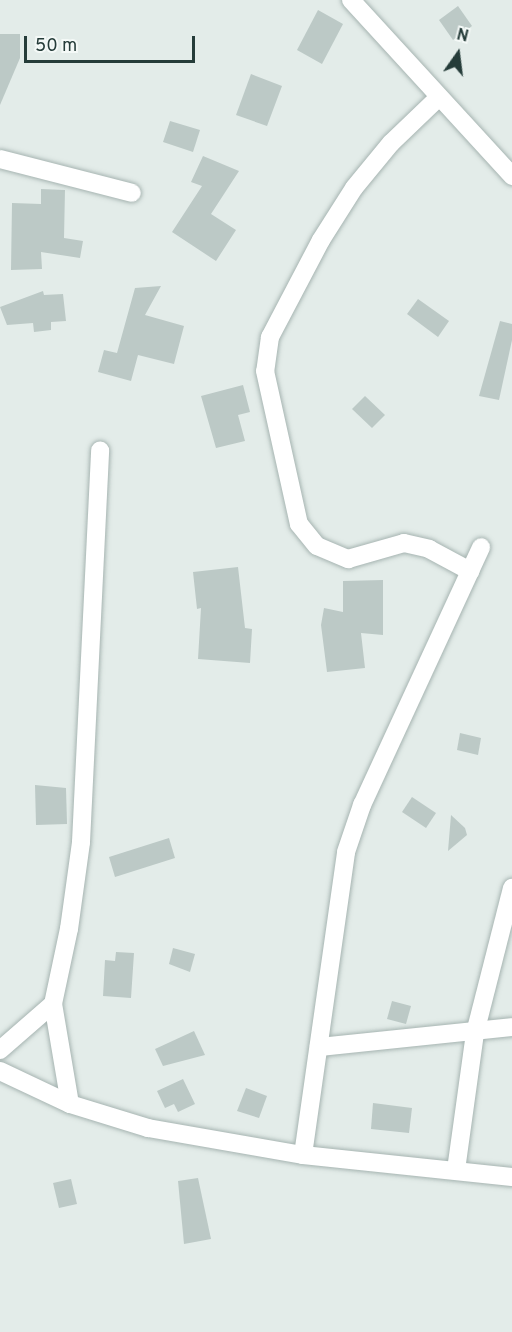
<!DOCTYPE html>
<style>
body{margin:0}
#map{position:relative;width:512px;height:1332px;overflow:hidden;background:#e3ece9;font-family:Overpass,sans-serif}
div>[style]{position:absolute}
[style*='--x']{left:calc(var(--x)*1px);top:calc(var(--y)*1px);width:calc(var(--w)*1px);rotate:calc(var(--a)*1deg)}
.building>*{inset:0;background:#bcc9c6}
.roads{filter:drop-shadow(0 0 2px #a6b4b1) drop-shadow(0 0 2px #a6b4b1)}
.street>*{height:18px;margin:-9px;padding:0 9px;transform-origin:9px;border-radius:9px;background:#fff}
span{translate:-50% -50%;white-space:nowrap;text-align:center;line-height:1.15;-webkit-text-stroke:6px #f4f9f7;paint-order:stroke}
.north{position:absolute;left:428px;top:24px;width:60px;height:60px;-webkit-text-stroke:4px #f4f9f7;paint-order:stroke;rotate:14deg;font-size:16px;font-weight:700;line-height:24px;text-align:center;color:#253c39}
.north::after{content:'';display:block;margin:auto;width:21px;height:27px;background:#253c39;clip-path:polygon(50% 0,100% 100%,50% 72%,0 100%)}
.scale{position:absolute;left:24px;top:36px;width:171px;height:27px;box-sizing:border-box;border:3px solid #253c39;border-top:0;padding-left:8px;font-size:18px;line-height:21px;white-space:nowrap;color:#253c39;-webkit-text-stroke:4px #f4f9f7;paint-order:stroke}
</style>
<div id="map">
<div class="building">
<i style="clip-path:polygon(458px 6px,472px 26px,453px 40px,439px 20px)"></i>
<i style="clip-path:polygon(318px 10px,343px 24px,322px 64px,297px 50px)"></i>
<i style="clip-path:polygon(0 34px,20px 34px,20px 58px,0 105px)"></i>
<i style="clip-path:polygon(251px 74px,282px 86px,267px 126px,236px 115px)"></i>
<i style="clip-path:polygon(170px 121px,200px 130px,193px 152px,163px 142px)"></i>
<i style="clip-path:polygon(203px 156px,239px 171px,211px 214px,236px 230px,216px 261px,172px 232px,202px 186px,191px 182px)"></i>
<i style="clip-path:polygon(41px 189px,65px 190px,64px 238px,83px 241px,80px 258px,41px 252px,42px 269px,11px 270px,12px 203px,41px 204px)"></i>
<i style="clip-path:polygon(161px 286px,145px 315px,184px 326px,174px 364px,138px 355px,131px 381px,98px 372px,104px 350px,117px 353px,135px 288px)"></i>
<i style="clip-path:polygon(43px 291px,44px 295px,63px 294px,66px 321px,51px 322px,51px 330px,34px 332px,33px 323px,7px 325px,0 307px)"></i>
<i style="clip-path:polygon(418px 299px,449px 321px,438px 337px,407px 314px)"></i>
<i style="clip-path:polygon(500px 321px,512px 324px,512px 340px,499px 400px,479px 396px)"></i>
<i style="clip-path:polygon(243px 385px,250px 412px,238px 415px,245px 441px,216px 448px,201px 396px)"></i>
<i style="clip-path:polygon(365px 396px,385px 415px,372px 428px,352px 409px)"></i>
<i style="clip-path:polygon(238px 567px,245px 628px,252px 629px,250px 663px,198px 659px,201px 608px,197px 609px,193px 572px)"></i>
<i style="clip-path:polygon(383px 580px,383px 635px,361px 633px,365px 668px,327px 672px,321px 625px,324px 608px,343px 612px,343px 581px)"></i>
<i style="clip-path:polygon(460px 733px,481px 738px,478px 755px,457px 750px)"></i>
<i style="clip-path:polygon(35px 785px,66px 788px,67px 824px,36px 825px)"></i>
<i style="clip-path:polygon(412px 797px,436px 813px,426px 828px,402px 812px)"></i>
<i style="clip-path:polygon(451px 815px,465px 828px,467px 835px,448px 851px)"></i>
<i style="clip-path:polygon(169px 838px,175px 858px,115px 877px,109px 857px)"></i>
<i style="clip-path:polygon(173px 948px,195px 954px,190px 972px,169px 964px)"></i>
<i style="clip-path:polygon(116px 952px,134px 953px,131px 998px,103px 996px,105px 960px,115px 961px)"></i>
<i style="clip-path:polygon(392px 1001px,411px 1006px,406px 1024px,387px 1019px)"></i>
<i style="clip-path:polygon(194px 1031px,205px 1055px,163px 1066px,155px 1049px)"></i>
<i style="clip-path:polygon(183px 1079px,195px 1104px,178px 1112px,174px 1104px,165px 1108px,157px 1091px)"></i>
<i style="clip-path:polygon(246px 1088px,267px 1096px,259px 1118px,237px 1111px)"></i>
<i style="clip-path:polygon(373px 1103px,412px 1108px,409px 1133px,371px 1129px)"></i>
<i style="clip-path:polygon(198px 1178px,211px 1239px,184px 1244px,178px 1181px)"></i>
<i style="clip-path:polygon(71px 1179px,77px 1204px,59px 1208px,53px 1183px)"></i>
</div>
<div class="roads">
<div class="street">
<i style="--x:351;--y:0;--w:239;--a:47.5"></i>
<i style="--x:438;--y:98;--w:65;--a:136.2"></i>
<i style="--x:391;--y:143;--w:58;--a:129.4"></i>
<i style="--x:354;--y:188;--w:62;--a:122.4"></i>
<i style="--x:321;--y:240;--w:110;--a:117.7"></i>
<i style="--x:270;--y:337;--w:34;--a:98"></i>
<i style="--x:265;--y:371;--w:157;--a:77.5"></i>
<i style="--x:299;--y:524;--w:28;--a:51"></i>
<i style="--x:317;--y:546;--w:34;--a:23"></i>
<i style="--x:348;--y:559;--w:58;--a:-15.9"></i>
<i style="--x:404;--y:543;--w:26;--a:13"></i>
<i style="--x:429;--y:549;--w:47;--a:28.2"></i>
<i style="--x:0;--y:159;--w:136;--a:14.4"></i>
<i style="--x:319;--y:1047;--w:194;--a:-5.9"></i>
<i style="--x:0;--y:1050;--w:70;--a:-41"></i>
<i style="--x:0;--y:1071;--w:77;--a:25.2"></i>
<i style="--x:70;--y:1104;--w:82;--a:17.1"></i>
<i style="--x:148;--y:1128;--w:157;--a:9.9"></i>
<i style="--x:303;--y:1155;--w:210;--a:6"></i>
<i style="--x:70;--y:1104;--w:101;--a:-99.6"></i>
<i style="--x:53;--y:1004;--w:77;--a:-78"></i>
<i style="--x:69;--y:929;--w:88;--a:-82.1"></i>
<i style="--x:81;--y:842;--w:392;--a:-87.2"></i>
<i style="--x:303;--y:1155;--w:306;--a:-81.9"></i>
<i style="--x:346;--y:852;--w:50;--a:-71.2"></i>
<i style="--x:362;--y:805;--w:284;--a:-65.2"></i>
<i style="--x:456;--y:1170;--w:138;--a:-82.1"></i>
<i style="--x:475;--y:1033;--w:150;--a:-75.7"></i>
</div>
</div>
<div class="north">N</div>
<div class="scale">50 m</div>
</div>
